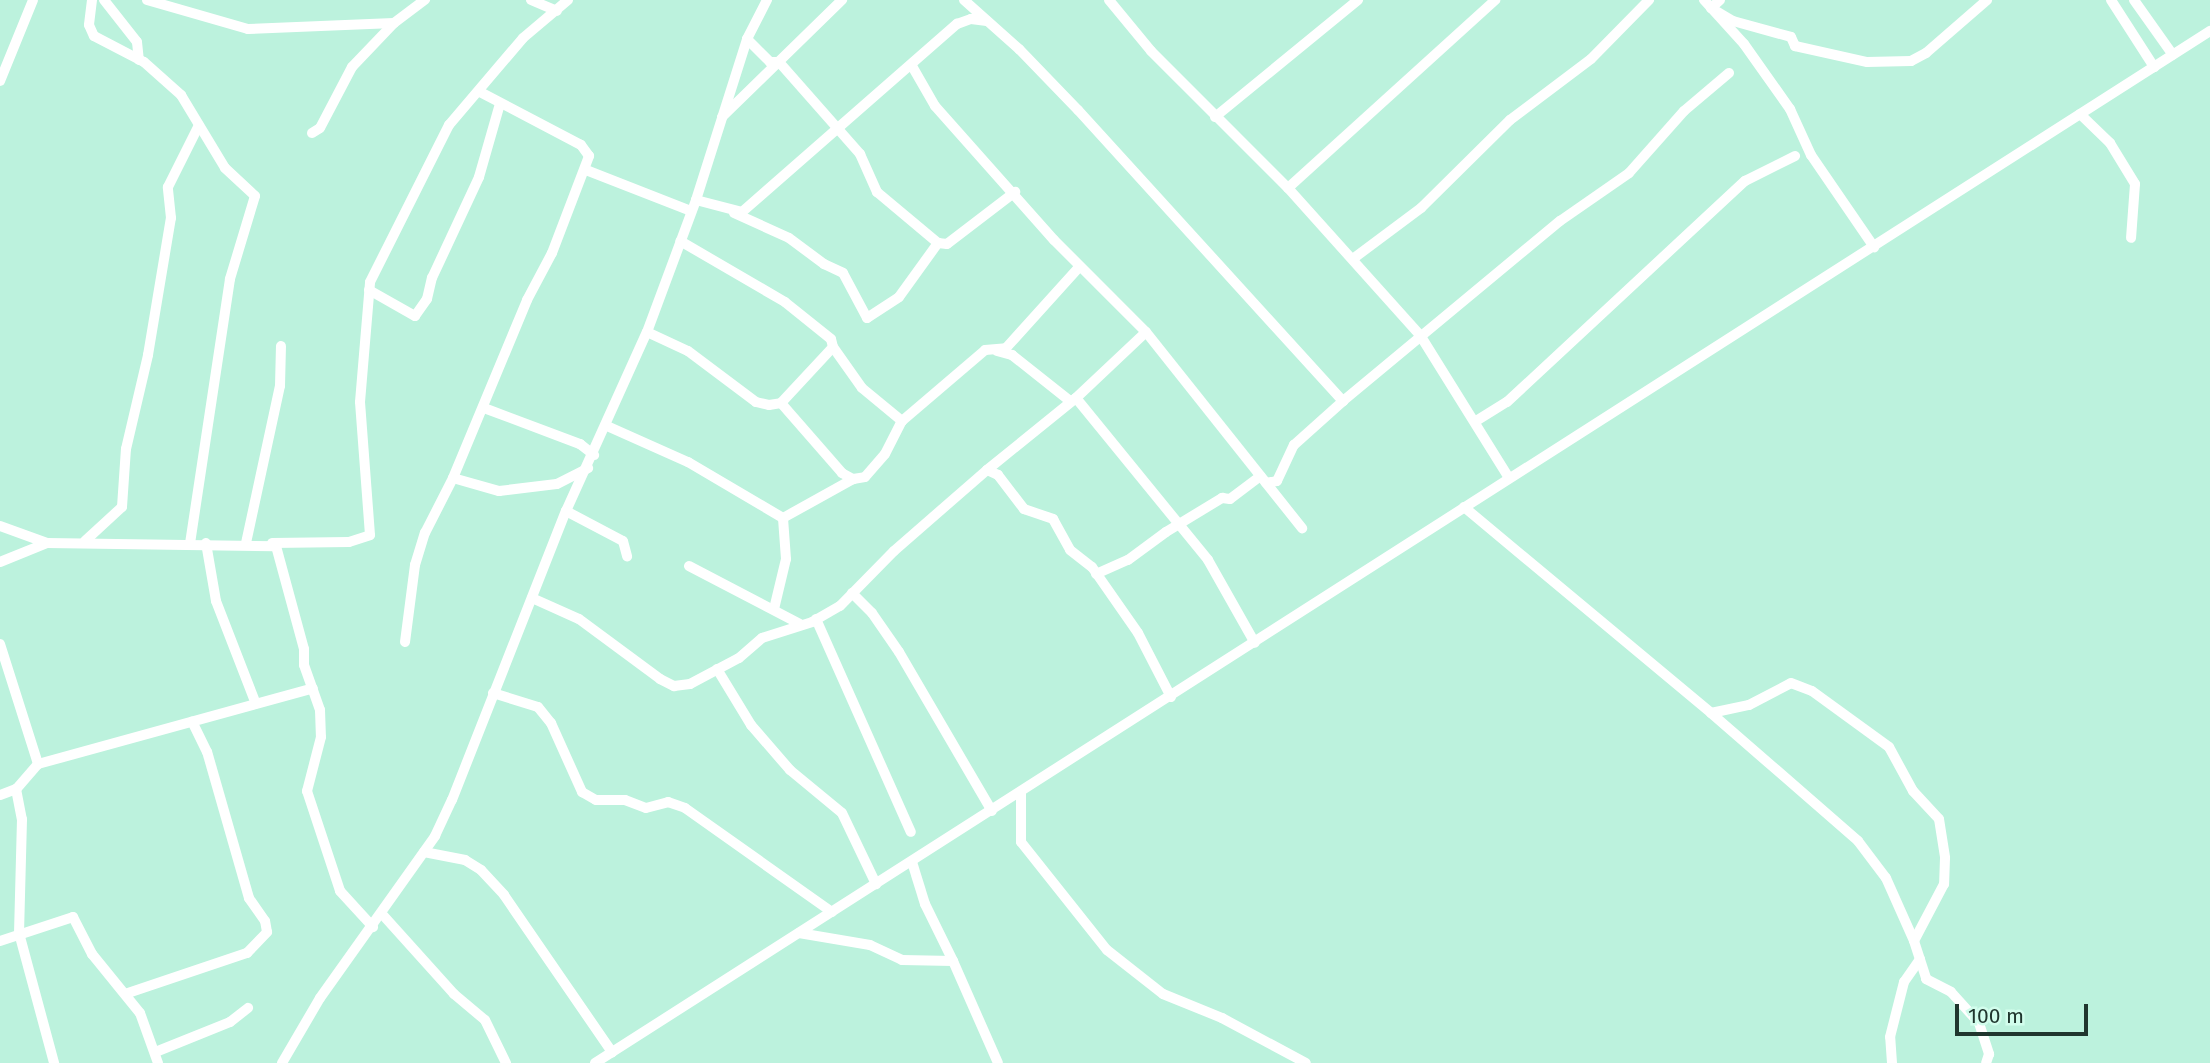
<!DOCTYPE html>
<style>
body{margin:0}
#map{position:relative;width:2210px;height:1063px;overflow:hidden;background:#bcf2dd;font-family:"Fira Sans",sans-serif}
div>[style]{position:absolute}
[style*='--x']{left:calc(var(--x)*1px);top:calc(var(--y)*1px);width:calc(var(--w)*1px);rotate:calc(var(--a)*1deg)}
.minor>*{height:10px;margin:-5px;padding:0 5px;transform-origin:5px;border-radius:5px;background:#fff}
span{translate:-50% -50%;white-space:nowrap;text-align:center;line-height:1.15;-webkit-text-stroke:6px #d2fdec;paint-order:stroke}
.scale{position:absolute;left:1955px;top:1004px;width:133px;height:32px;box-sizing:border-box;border:4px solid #20362e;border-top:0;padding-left:9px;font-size:21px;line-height:24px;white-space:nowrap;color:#20362e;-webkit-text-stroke:5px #d2fdec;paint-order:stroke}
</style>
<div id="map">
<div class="minor">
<i style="--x:92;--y:0;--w:25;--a:97"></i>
<i style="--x:89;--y:25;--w:12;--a:66"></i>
<i style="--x:94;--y:36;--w:56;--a:27.5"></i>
<i style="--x:144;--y:62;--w:50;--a:41.7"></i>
<i style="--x:181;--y:95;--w:85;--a:58.9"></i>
<i style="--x:225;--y:168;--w:41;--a:43"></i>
<i style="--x:255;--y:196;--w:87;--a:106.8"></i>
<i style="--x:230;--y:279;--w:266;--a:98.6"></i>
<i style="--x:104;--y:0;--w:53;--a:51.8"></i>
<i style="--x:137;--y:42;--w:18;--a:84"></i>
<i style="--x:147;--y:0;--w:105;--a:16"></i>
<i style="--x:248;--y:29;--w:146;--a:-2.4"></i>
<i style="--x:394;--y:23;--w:39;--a:-37"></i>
<i style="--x:531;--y:0;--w:28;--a:23"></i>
<i style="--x:964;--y:0;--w:74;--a:41.7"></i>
<i style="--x:1019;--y:49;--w:85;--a:46"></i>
<i style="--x:1078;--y:110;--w:394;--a:47.7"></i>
<i style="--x:1109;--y:0;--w:66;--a:50.5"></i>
<i style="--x:1151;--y:51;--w:194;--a:45"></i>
<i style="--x:1288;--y:188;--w:198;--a:48.1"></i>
<i style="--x:1420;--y:335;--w:168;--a:58.1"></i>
<i style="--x:1704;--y:0;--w:59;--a:47.7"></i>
<i style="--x:1744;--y:44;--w:80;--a:54.7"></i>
<i style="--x:1790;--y:109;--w:51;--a:65.5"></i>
<i style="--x:1811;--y:155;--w:112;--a:55.6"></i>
<i style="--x:1720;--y:0;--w:12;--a:138"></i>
<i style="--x:1711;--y:8;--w:26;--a:31"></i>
<i style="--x:1733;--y:21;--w:60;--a:15.4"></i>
<i style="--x:1791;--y:37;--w:10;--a:66"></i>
<i style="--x:1795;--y:46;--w:74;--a:12.5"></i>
<i style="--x:1867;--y:62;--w:44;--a:-1.3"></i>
<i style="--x:1911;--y:61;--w:17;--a:-28"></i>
<i style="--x:1926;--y:53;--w:81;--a:-41"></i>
<i style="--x:2111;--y:0;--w:80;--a:57.3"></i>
<i style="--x:2134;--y:0;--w:67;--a:54.7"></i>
<i style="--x:747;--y:39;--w:33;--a:45"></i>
<i style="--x:770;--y:62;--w:9;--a:0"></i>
<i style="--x:779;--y:62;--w:123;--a:48.6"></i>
<i style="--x:860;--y:154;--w:42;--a:65.9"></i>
<i style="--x:877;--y:192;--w:80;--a:39.9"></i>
<i style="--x:938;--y:243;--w:9;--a:6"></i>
<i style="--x:947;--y:244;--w:86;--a:-37.4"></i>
<i style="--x:912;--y:66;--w:46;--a:60.1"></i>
<i style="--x:935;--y:106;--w:179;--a:48.4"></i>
<i style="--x:1054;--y:240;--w:130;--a:45"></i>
<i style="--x:1146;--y:332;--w:251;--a:51.5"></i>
<i style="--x:0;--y:81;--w:87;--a:-67.8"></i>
<i style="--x:2080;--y:114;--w:42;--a:44"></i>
<i style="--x:2110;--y:143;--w:48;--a:58.6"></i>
<i style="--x:2135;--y:184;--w:54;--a:94.2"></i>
<i style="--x:722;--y:117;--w:168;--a:-44.3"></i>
<i style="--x:1215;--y:117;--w:185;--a:-39.3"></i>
<i style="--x:312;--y:133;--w:9;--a:-32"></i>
<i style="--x:320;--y:128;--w:69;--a:-62.3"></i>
<i style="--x:352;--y:67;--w:61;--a:-46.3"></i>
<i style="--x:586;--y:170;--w:113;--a:21.3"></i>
<i style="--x:1288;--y:188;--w:280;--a:-42.2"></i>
<i style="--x:696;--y:200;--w:48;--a:14.6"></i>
<i style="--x:742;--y:212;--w:286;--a:-41.2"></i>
<i style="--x:957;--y:24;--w:15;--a:-20"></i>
<i style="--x:971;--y:19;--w:16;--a:7"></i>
<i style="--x:734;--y:213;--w:60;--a:24.4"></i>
<i style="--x:789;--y:238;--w:44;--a:36.6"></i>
<i style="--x:824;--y:264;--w:21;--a:25"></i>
<i style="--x:843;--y:273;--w:51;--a:61.9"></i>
<i style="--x:867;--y:318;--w:38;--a:-33"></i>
<i style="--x:899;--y:297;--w:67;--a:-54.2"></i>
<i style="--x:1354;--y:258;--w:84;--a:-36.7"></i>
<i style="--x:1421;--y:208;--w:125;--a:-44.7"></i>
<i style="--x:1510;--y:120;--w:101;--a:-37"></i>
<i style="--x:1591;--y:59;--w:83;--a:-45.5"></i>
<i style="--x:369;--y:290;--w:53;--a:29.5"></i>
<i style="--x:415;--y:316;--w:21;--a:-55"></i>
<i style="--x:427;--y:299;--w:22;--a:-77"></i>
<i style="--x:432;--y:278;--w:111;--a:-65"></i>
<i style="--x:479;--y:177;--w:76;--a:-74"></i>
<i style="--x:647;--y:332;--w:45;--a:24.9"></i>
<i style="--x:688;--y:351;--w:85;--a:36.9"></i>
<i style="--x:756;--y:402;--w:13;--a:13"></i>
<i style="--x:769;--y:405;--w:12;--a:-9"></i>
<i style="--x:781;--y:403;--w:76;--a:-47.1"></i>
<i style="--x:833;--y:347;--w:8;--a:-104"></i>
<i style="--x:831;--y:339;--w:59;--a:-141.2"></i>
<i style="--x:785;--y:302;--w:121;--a:-149.8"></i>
<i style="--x:833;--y:347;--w:50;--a:54.7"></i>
<i style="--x:862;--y:388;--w:52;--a:39.5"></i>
<i style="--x:997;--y:351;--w:16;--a:15"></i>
<i style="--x:1012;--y:355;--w:74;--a:38.4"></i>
<i style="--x:1076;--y:398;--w:209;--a:50.8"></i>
<i style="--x:1208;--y:560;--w:95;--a:60.5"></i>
<i style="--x:781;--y:403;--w:93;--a:48.9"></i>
<i style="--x:842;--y:473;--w:13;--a:29"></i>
<i style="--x:853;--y:479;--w:12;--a:-9"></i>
<i style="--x:865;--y:477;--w:30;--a:-49"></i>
<i style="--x:885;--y:454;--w:37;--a:-63"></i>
<i style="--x:902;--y:421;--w:109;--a:-40.5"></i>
<i style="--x:985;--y:350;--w:21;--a:-5"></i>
<i style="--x:1006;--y:348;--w:110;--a:-47.9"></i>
<i style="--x:484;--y:408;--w:103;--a:20.6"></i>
<i style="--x:580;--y:444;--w:18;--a:38"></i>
<i style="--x:1476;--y:421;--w:36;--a:-32"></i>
<i style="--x:1507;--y:402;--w:325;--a:-42.9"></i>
<i style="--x:1745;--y:181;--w:56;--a:-26.6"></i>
<i style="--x:607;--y:426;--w:89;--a:24"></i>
<i style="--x:688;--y:462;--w:110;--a:30.5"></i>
<i style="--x:783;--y:518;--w:80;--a:-29.1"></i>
<i style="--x:987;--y:470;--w:114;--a:-39"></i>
<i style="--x:1076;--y:398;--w:96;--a:-43.3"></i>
<i style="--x:453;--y:478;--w:48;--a:15.8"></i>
<i style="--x:499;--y:491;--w:58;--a:-6.9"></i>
<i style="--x:557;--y:484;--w:35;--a:-27"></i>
<i style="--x:1266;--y:483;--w:11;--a:-10"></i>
<i style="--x:1277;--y:481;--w:40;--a:-65"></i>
<i style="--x:1294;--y:445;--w:66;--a:-41.9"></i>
<i style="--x:1343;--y:401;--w:282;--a:-39.7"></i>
<i style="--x:1560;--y:221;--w:84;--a:-34.8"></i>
<i style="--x:1629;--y:173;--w:83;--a:-48.4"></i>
<i style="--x:1684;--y:111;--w:59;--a:-40.2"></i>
<i style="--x:1464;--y:507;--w:322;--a:39.8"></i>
<i style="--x:1711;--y:713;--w:39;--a:-12"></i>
<i style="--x:1749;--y:705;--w:47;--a:-27.6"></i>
<i style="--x:1791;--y:683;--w:22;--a:21"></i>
<i style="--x:1812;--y:691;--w:95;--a:36"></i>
<i style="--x:1889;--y:747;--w:50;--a:61.4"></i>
<i style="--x:1913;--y:791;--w:38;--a:47"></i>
<i style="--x:1939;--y:819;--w:39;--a:81"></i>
<i style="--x:1945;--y:858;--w:26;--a:92"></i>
<i style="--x:1944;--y:884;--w:64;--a:117.8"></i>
<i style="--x:1914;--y:941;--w:40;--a:72"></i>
<i style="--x:1926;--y:979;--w:28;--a:27"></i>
<i style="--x:1951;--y:992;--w:42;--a:47.9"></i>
<i style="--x:1979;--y:1023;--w:33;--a:72"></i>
<i style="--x:1989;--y:1054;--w:9;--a:108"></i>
<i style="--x:566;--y:511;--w:64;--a:27.8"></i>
<i style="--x:623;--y:541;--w:16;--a:75"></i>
<i style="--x:0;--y:526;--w:50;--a:19.9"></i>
<i style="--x:47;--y:543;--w:229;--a:0.8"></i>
<i style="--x:276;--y:546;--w:107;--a:74.8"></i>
<i style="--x:304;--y:649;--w:16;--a:90"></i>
<i style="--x:304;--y:665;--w:48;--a:70.4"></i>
<i style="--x:320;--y:710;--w:27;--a:88"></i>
<i style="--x:321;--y:737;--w:56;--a:104.5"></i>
<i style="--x:307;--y:791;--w:105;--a:71.7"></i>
<i style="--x:340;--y:891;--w:49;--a:47.5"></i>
<i style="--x:85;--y:541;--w:50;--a:-42.6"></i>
<i style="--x:122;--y:507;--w:58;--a:-86.1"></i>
<i style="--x:126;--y:449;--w:97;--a:-76.8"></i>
<i style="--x:148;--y:355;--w:139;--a:-80.5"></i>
<i style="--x:171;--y:218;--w:31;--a:-96"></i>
<i style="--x:168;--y:187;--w:69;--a:-63.4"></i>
<i style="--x:206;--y:543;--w:59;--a:80.2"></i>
<i style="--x:216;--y:601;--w:110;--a:68.8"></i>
<i style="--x:246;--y:543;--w:161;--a:-77.8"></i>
<i style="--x:280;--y:386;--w:40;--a:-88.6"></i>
<i style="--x:272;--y:543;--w:77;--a:-0.7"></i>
<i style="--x:349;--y:542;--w:22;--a:-18"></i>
<i style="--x:370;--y:535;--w:133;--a:-94.3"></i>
<i style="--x:360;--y:402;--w:120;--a:-85.2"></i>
<i style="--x:370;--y:282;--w:176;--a:-63.3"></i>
<i style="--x:449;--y:125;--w:114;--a:-49.6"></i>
<i style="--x:523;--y:38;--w:59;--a:-40.2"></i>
<i style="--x:0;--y:562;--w:51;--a:-22"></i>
<i style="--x:689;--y:566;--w:125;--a:27.6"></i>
<i style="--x:1096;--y:574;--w:35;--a:-24"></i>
<i style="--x:1128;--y:560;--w:47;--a:-36.4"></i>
<i style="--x:1166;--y:532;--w:66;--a:-31.3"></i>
<i style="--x:1222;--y:498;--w:8;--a:7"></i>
<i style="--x:1230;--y:499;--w:38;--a:-37"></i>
<i style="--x:852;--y:593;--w:28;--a:45"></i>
<i style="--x:872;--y:613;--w:47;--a:55.3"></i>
<i style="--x:899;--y:652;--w:184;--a:59.7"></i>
<i style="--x:532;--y:598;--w:51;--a:24.1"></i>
<i style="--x:579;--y:619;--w:101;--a:36.5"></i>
<i style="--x:660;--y:679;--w:16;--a:27"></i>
<i style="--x:674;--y:686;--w:16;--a:-7"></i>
<i style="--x:690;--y:684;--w:55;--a:-28"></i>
<i style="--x:739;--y:658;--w:30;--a:-41"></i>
<i style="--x:762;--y:638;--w:52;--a:-17.7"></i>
<i style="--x:812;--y:622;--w:32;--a:-30"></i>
<i style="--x:840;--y:606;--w:77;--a:-45.5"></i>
<i style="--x:894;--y:551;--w:123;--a:-41.1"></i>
<i style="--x:987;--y:470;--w:12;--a:24"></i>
<i style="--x:998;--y:475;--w:43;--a:52.6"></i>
<i style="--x:1024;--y:509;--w:31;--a:19"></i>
<i style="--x:1053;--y:519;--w:35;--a:61"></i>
<i style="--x:1070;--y:550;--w:28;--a:38"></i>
<i style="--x:1092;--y:567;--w:80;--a:55.1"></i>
<i style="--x:1138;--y:633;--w:72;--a:62.7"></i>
<i style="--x:774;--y:609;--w:51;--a:-76.5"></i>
<i style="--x:786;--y:559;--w:41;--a:-94.2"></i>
<i style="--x:816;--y:619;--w:233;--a:66"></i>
<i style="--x:405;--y:642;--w:78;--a:-82.6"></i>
<i style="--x:415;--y:565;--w:34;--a:-73"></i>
<i style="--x:425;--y:533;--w:62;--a:-63"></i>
<i style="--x:453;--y:478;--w:193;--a:-67.4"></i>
<i style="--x:527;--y:300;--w:53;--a:-62"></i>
<i style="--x:552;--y:253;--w:104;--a:-69.1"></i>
<i style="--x:589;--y:156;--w:14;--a:-126"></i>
<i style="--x:581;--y:145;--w:114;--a:-152.3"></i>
<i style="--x:0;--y:644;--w:126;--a:72.4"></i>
<i style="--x:38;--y:764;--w:33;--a:131"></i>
<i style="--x:16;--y:789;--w:17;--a:159"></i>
<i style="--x:717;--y:669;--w:66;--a:58.7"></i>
<i style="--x:751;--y:725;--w:60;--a:49.1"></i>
<i style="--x:790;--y:770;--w:67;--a:39.6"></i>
<i style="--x:842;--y:813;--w:79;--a:64.4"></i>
<i style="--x:493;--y:693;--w:47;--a:17.3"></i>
<i style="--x:538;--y:707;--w:21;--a:51"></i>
<i style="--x:551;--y:723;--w:76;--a:65.8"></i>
<i style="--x:582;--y:792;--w:16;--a:30"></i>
<i style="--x:596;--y:800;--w:29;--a:0"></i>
<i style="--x:625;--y:800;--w:22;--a:21"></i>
<i style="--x:646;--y:808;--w:23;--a:-15"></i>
<i style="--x:668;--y:802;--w:18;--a:19"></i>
<i style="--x:685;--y:808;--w:180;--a:35.3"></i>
<i style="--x:1711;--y:713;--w:195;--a:41"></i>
<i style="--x:1858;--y:841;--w:46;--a:52.9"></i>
<i style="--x:1886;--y:878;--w:69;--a:66"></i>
<i style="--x:38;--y:764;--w:285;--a:-15.4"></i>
<i style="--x:16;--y:789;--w:31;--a:79"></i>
<i style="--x:22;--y:819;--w:114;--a:91.5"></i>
<i style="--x:19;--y:933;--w:135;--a:74.9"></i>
<i style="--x:1021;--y:794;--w:48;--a:90"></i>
<i style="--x:1021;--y:842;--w:138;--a:51.5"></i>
<i style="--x:1107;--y:950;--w:71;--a:38.2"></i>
<i style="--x:1163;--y:994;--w:64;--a:22.1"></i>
<i style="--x:1222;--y:1018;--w:95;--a:28.2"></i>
<i style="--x:424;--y:852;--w:42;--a:11"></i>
<i style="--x:465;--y:860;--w:19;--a:32"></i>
<i style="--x:481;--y:870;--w:34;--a:47"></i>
<i style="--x:504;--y:895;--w:191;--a:55.5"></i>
<i style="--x:912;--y:862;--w:44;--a:72.8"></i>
<i style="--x:925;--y:904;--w:64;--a:63.8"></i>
<i style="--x:382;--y:914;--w:108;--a:48"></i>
<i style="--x:454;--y:994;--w:40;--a:40"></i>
<i style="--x:485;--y:1020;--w:48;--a:64"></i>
<i style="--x:799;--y:933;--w:72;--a:9.6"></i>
<i style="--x:870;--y:945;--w:35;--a:25"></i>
<i style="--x:902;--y:960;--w:51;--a:1.1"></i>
<i style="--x:953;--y:961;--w:111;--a:66.2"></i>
<i style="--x:0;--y:941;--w:77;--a:-18.2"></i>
<i style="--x:73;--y:917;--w:42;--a:62.8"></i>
<i style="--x:92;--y:954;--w:76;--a:50.9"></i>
<i style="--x:140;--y:1013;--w:53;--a:70.2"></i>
<i style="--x:128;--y:993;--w:126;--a:-18.6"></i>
<i style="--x:247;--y:953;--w:29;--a:-46"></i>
<i style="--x:267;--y:932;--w:11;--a:-100"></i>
<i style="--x:265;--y:921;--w:28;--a:-125"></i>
<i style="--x:249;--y:898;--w:152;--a:-106"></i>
<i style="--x:207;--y:752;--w:34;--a:-116"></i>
<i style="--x:158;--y:1051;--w:78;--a:-21.9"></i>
<i style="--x:230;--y:1022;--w:23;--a:-38"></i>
<i style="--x:282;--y:1063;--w:75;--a:-59.7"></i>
<i style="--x:320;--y:998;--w:199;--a:-54.6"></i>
<i style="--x:435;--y:836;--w:40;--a:-65"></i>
<i style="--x:452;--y:800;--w:311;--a:-68.5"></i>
<i style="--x:566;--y:511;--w:196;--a:-65.7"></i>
<i style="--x:647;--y:332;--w:141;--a:-69.6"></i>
<i style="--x:696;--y:200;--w:169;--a:-72.4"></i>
<i style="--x:747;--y:39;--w:44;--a:-62.9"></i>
<i style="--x:595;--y:1063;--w:1917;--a:-32.58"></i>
<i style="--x:1892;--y:1063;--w:26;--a:-94"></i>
<i style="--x:1890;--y:1037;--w:57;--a:-75.7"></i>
<i style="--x:1904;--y:982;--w:28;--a:-55"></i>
</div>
<div class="scale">100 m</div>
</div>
